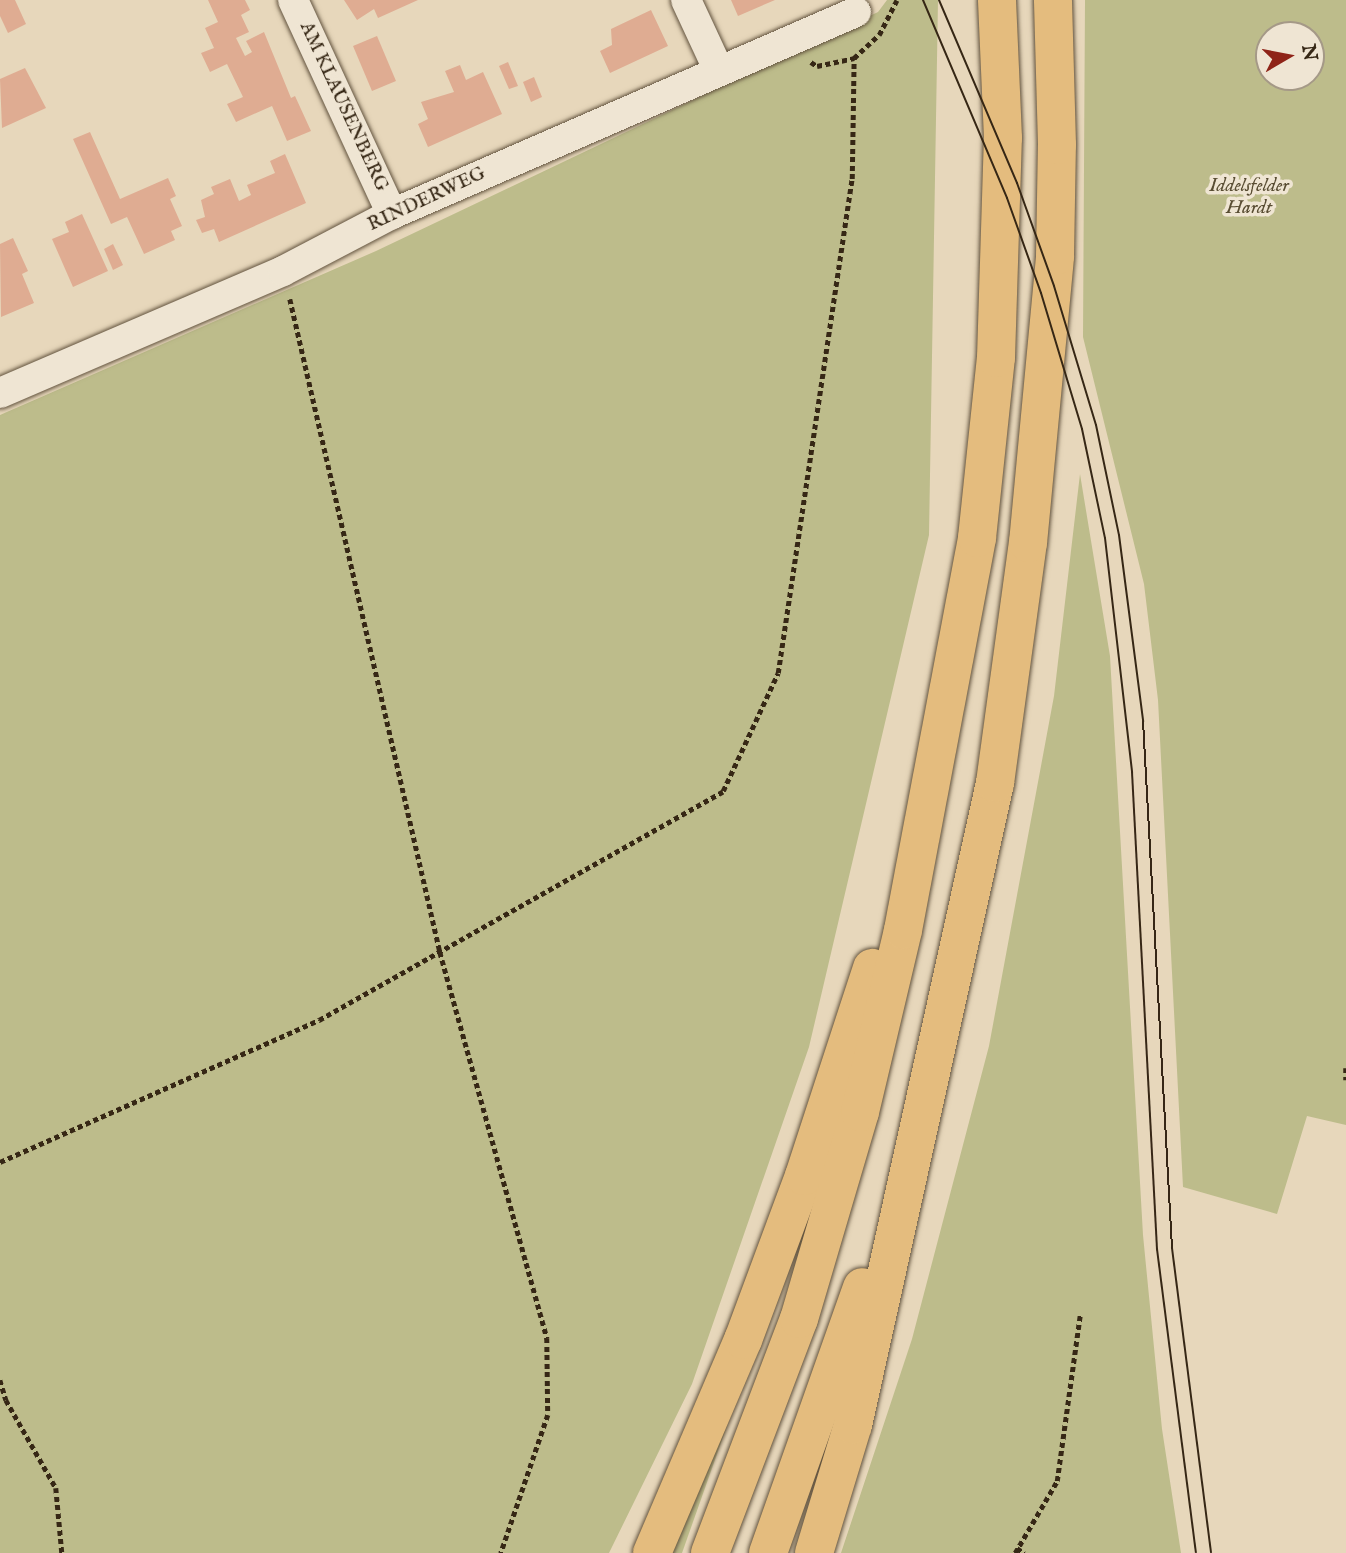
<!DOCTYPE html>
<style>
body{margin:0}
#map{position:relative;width:1346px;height:1553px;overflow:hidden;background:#e7d7bb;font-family:"IM FELL English",serif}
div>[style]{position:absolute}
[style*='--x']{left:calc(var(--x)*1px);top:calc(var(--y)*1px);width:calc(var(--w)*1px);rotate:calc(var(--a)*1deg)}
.green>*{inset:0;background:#bdbc8b}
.building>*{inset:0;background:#dfac92}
.path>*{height:4.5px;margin-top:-2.25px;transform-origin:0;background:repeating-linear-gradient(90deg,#362715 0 5px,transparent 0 8.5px)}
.roads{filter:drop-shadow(0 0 2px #62533e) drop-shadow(0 0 2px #62533e)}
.street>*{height:30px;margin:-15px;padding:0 15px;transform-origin:15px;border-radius:15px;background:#efe5d3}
.highway>*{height:38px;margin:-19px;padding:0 19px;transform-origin:19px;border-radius:19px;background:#e4bc7e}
.tram>*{height:2px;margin:-1px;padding:0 1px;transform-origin:1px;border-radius:1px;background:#362715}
span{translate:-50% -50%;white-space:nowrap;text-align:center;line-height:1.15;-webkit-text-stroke:7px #efe5d3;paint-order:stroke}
.street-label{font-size:19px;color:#362715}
.park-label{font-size:19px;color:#584c32;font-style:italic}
.north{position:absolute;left:1255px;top:21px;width:70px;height:70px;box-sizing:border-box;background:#efe5d3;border:2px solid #a59987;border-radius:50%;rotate:80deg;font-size:19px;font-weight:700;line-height:28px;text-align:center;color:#362715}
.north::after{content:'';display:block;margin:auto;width:24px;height:32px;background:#8f2418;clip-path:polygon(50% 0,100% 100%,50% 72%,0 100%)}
</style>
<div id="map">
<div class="green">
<i style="clip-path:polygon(887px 0,938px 0,929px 535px,809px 1047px,692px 1384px,609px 1553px,0 1553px,0 415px,376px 251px,878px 12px)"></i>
<i style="clip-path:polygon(evenodd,1085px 0,1346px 0,1346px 1125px,1307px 1116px,1277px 1214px,1183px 1187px,1158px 700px,1144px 584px,1083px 337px,1085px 0,1269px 35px,1311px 35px,1311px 77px,1269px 77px,1269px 35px)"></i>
<i style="clip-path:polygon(1080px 474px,1110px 656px,1143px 1235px,1162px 1429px,1181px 1553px,841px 1553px,912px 1339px,989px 1046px,1054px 696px)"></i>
<i style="clip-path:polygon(734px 1406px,682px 1553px,669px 1553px)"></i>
</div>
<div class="building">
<i style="clip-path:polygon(0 0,15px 0,26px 24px,8px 33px,0 16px)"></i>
<i style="clip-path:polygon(208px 0,245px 0,250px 10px,241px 15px,249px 32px,236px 38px,245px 56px,252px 52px,246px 41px,264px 32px,291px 98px,295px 96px,311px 131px,287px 141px,272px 106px,236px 122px,227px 104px,243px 97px,227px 64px,210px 72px,201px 53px,214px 48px,205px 28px,218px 22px)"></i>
<i style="clip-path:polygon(344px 0,418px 0,378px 18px,374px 9px,357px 20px)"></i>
<i style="clip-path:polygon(731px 0,775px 0,738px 16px)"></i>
<i style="clip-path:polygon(651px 10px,668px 46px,610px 73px,600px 51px,612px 45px,611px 29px)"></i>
<i style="clip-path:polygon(377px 36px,396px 81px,372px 91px,353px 46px)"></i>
<i style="clip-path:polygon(508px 62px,518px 86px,509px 89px,499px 66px)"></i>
<i style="clip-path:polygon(460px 65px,466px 80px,483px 72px,502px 114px,428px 147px,418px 124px,428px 119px,421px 102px,454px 92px,445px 71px)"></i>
<i style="clip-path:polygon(25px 68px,46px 108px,2px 128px,0 79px)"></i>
<i style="clip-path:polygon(534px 77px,542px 97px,531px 102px,523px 82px)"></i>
<i style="clip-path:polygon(90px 132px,120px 199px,168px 178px,176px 196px,170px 199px,182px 226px,171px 231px,175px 240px,144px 254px,127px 217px,111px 224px,73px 139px)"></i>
<i style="clip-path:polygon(285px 154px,306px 203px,219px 242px,214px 229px,202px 233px,196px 220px,205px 217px,201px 200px,214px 194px,211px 187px,230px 179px,239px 201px,251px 195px,247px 185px,275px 173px,270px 161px)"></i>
<i style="clip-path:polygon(82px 214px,108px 271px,73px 287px,52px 239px,69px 232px,65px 222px)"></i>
<i style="clip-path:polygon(13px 238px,28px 271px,22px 274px,34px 303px,1px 317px,0 244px)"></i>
<i style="clip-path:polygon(113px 244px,123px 265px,113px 270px,104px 249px)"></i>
</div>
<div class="path">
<i style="--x:811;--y:62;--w:7;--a:34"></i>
<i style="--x:817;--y:66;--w:38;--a:-12"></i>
<i style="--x:854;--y:58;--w:34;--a:-43"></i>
<i style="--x:879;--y:35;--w:39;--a:-63"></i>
<i style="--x:290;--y:299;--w:670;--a:77.06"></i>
<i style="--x:440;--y:952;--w:401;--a:74.5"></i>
<i style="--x:547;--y:1338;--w:77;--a:89.3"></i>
<i style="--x:548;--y:1415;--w:146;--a:108.8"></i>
<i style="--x:1346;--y:1068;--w:12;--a:90"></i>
<i style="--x:0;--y:1162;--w:349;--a:-24"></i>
<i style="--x:319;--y:1020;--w:464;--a:-29.5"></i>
<i style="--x:723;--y:791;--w:130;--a:-65"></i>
<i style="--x:778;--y:673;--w:500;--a:-81.5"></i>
<i style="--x:852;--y:179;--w:121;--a:-89.1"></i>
<i style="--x:0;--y:1380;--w:21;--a:73"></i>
<i style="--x:6;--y:1400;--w:101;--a:60.4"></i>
<i style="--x:56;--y:1488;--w:65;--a:84.7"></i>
<i style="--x:1017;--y:1548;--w:9;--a:36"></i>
<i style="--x:1015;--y:1553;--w:83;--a:-59.7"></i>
<i style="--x:1057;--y:1481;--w:167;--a:-82.1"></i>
</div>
<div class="roads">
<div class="street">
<i style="--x:293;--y:0;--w:236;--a:65.2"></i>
<i style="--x:686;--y:0;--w:78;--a:65.1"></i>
<i style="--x:0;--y:393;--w:308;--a:-23.3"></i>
<i style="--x:283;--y:271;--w:123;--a:-27.6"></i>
<i style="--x:392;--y:214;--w:506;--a:-23.53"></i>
</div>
<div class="highway">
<i style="--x:652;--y:1553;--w:232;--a:-66.9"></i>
<i style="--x:743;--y:1340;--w:175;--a:-69.6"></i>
<i style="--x:804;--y:1176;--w:219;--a:-71.9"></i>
<i style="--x:710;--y:1553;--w:250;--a:-69.2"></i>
<i style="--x:799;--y:1319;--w:216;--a:-73.6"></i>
<i style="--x:860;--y:1112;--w:187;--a:-76.7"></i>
<i style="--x:903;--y:930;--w:399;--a:-79.3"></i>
<i style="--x:977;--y:538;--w:181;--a:-84"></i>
<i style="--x:996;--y:358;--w:220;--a:-88.2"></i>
<i style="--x:1003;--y:138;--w:138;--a:-92.5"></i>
<i style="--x:768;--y:1553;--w:282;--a:-70.5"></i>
<i style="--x:814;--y:1553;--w:134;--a:-73.1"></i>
<i style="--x:853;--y:1425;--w:658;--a:-77.53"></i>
<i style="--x:995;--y:783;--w:242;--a:-82.2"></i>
<i style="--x:1028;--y:543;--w:288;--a:-84.6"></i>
<i style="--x:1055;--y:256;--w:111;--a:-89"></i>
<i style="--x:1057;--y:145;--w:145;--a:-91.6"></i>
</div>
</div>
<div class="tram">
<i style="--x:923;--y:0;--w:215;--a:67"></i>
<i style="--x:1007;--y:198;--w:101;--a:70.3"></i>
<i style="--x:1041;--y:293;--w:142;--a:73.2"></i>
<i style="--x:1082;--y:429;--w:111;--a:78.1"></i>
<i style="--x:1105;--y:538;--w:236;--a:83.4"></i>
<i style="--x:1132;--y:772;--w:478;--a:87"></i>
<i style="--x:1157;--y:1249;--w:306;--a:82.7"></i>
<i style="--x:939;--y:0;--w:199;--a:66.9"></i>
<i style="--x:1017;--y:183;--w:109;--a:70.2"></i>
<i style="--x:1054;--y:286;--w:145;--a:73.2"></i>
<i style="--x:1096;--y:425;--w:112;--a:78.2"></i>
<i style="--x:1119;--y:535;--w:188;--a:82.6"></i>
<i style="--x:1143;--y:721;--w:528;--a:86.85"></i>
<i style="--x:1172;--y:1248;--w:307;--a:82.7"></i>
</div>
<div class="street-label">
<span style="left:343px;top:107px;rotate:65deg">AM KLAUSENBERG</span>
<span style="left:427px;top:200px;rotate:-25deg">RINDERWEG</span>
</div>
<div class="park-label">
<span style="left:1249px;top:198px">Iddelsfelder<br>Hardt</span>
</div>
<div class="north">N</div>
</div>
